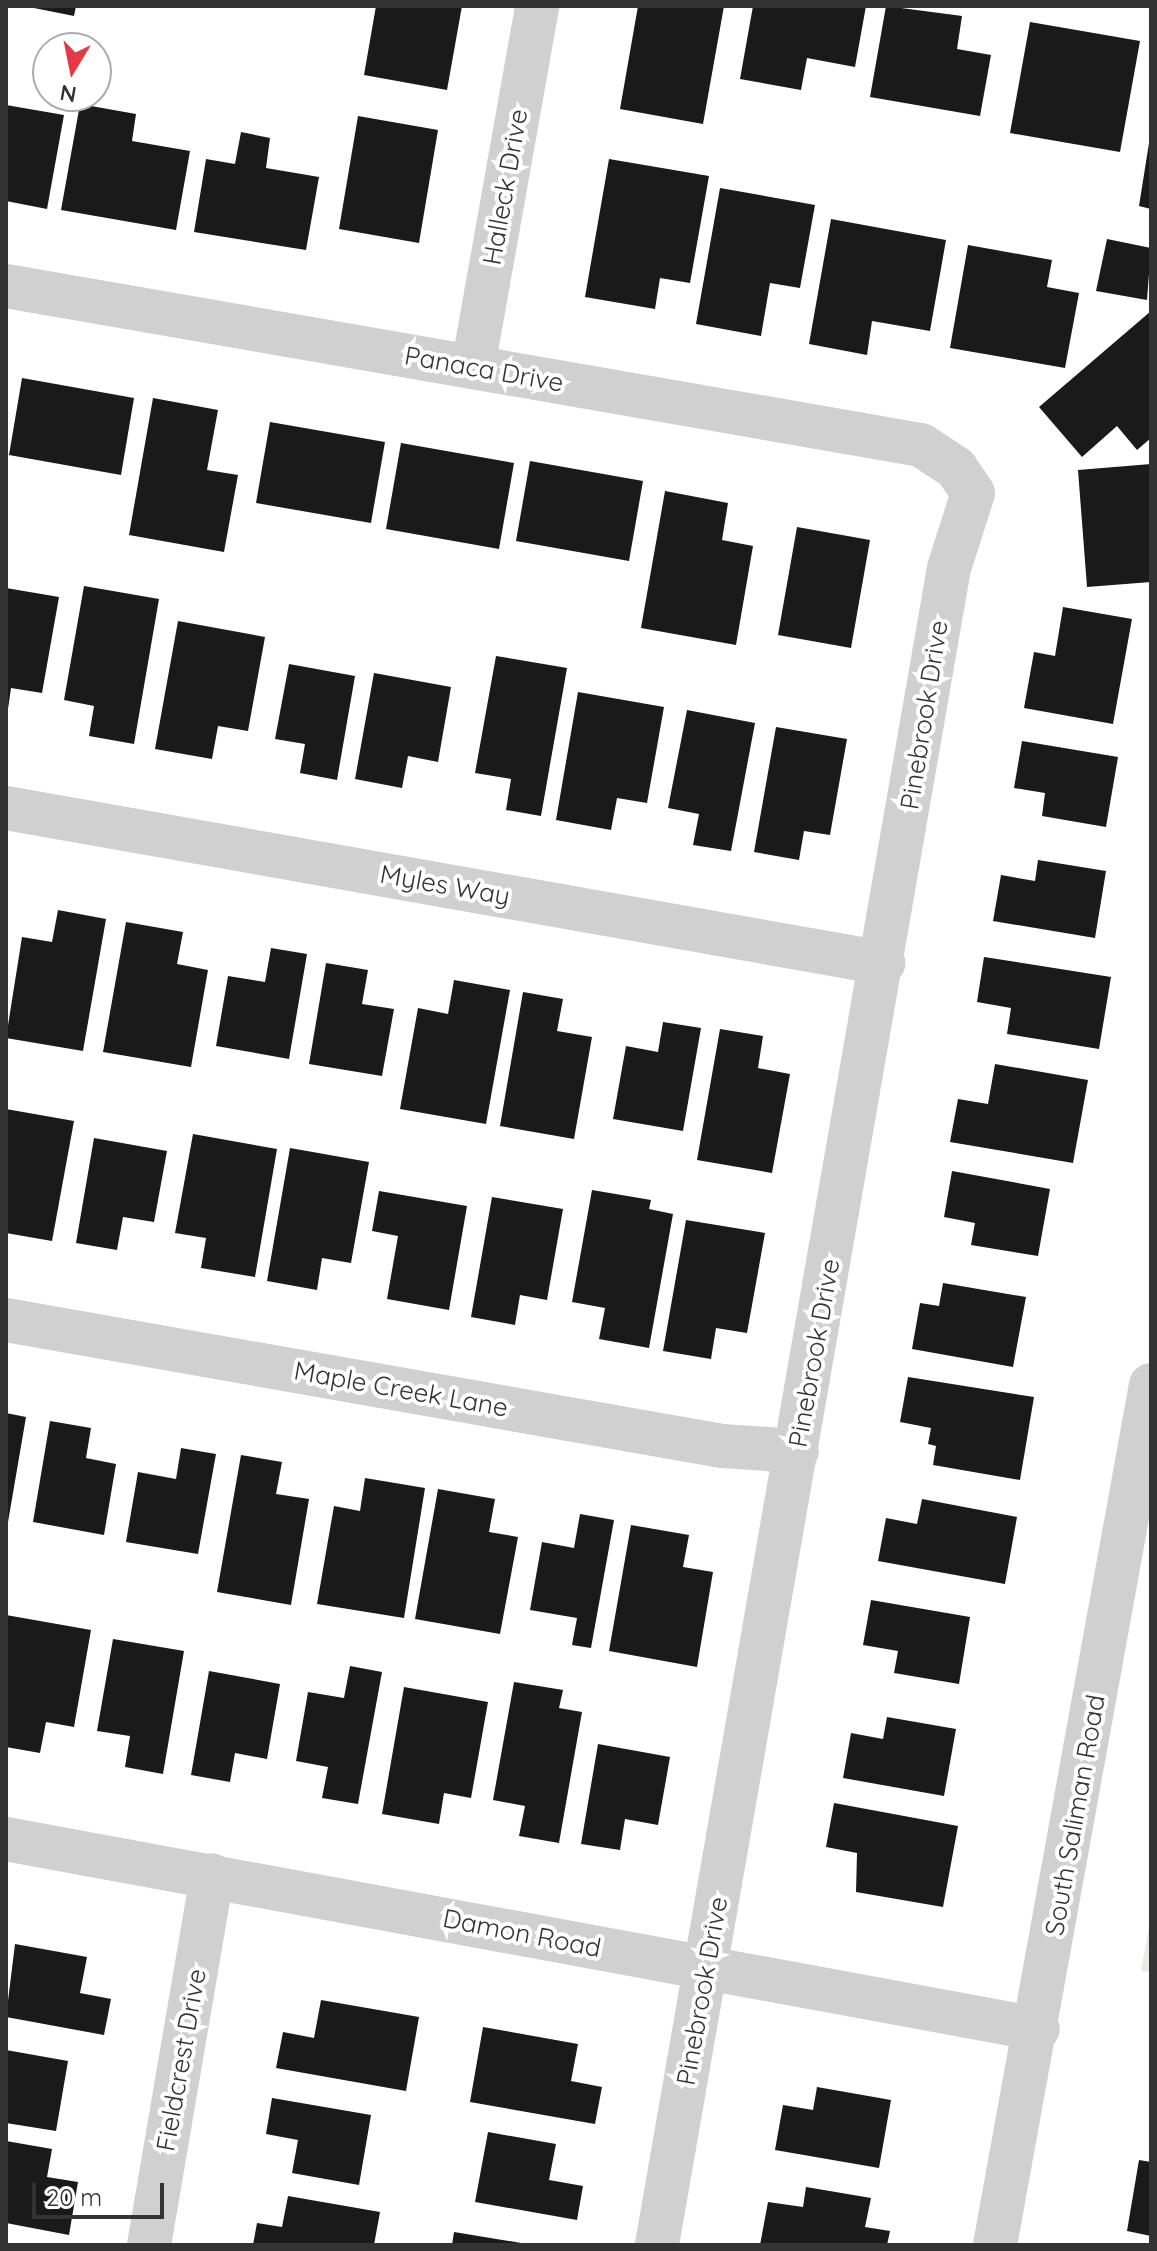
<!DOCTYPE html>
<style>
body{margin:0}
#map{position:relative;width:1157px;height:2251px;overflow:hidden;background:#fff;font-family:Quicksand,sans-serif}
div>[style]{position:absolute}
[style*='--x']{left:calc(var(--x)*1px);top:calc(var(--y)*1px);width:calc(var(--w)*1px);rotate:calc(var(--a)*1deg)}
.green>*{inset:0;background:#e6ecdf}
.building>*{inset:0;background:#1a1a1a}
.minor>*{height:44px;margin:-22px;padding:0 22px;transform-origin:22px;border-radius:22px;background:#d0d0d0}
.tertiary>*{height:44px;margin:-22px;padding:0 22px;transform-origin:22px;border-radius:22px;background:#d0d0d0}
span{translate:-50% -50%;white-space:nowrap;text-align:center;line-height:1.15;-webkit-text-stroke:8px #fff;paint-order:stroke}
.street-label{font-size:26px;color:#333}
.frame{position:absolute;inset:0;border:8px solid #333;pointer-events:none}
.north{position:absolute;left:32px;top:32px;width:80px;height:80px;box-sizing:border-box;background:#fff;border:2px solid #adadad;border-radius:50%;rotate:190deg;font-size:22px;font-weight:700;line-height:32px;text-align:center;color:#333}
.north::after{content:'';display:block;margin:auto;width:28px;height:36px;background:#e63946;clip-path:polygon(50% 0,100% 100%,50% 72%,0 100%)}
.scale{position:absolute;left:32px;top:2183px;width:132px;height:36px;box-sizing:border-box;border:4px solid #333;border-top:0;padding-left:10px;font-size:24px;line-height:28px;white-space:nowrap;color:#333;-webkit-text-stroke:6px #fff;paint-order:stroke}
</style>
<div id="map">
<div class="green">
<i style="clip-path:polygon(1151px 1915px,1151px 1972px,1141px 1971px)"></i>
</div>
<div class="building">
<i style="clip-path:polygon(24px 6px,76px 6px,74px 16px)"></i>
<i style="clip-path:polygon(376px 6px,462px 6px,447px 90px,364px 75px)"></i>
<i style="clip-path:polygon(638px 6px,724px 6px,703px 124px,620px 109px)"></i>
<i style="clip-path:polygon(753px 6px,866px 6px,855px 67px,807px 58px,801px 90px,740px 79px)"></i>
<i style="clip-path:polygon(886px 6px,962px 16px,957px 49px,991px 55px,980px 116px,870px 97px)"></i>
<i style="clip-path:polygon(1030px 22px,1140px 41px,1120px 152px,1010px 133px)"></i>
<i style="clip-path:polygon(80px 104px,136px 114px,132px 141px,190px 151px,176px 230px,61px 210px)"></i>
<i style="clip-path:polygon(6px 105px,64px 115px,47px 209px,6px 201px)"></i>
<i style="clip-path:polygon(358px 116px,438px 130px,419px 243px,339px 229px)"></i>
<i style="clip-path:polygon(241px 132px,270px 138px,266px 168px,319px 177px,306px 250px,194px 232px,206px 159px,235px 164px)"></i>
<i style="clip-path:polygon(1149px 143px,1151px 144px,1151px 209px,1139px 206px)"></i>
<i style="clip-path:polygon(609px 159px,709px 176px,690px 283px,660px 278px,655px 309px,585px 297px)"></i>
<i style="clip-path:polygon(720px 188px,815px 205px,800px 288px,770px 283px,761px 336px,696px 324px)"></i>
<i style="clip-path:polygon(831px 219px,946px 240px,930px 331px,872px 321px,867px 355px,809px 344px)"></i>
<i style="clip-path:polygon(1107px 239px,1151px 248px,1147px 300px,1096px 291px)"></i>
<i style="clip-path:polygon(968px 245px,1052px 260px,1047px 287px,1079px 293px,1065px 368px,950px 348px)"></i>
<i style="clip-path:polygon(1151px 311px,1151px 438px,1137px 450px,1117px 426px,1082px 457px,1039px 407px)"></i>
<i style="clip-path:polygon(22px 378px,134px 398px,121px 475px,9px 455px)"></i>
<i style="clip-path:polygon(153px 398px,218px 410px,207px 470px,238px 475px,224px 552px,129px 535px)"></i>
<i style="clip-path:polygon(270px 422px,385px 442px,371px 523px,256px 503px)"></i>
<i style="clip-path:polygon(401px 443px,514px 463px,499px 549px,386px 529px)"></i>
<i style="clip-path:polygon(530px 461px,643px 481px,629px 561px,516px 541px)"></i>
<i style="clip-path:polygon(1151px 464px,1151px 582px,1087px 587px,1078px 470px)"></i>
<i style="clip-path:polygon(665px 491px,728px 503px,722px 540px,753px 546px,736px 645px,641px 628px)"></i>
<i style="clip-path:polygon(797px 527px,870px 540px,851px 648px,778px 635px)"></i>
<i style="clip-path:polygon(84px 586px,159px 599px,134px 744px,89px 736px,94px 706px,64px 700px)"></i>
<i style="clip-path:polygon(6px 588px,59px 597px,42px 693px,11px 688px,8px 709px)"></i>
<i style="clip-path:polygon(1063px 607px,1132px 619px,1113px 724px,1024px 708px,1034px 652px,1055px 656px)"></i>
<i style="clip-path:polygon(178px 621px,265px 637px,248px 731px,218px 726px,212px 759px,155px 749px)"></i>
<i style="clip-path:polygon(496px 656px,567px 668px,541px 816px,506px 810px,511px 779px,475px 773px)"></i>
<i style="clip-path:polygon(289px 664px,355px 676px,337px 780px,300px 773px,305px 744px,275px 739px)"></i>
<i style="clip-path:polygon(374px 673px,451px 687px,438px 762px,408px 756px,402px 788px,355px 779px)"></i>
<i style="clip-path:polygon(578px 692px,664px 707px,647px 803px,617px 798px,611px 830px,556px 820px)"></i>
<i style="clip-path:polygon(687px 710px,755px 723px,731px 851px,693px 845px,699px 814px,668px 808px)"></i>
<i style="clip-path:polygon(776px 727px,847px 739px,830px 835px,804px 831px,799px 860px,754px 852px)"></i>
<i style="clip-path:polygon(1022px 741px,1118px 757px,1106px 827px,1042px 816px,1045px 793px,1014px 788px)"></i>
<i style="clip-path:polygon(1038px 860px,1106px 871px,1095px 938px,993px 921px,1001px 875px,1035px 881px)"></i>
<i style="clip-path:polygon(58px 910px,106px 919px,83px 1051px,6px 1038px,22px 937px,52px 942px)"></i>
<i style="clip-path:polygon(126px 922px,183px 932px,177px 964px,208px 970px,191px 1067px,103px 1052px)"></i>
<i style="clip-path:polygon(271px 948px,307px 954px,289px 1059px,216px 1046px,228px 976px,265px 982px)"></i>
<i style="clip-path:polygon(984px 957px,1111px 977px,1099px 1049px,1007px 1034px,1011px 1008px,977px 1002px)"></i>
<i style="clip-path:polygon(326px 963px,368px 970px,362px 1004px,394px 1009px,382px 1076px,309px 1064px)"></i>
<i style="clip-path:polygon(454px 980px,510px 990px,486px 1124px,400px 1109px,418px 1008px,448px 1014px)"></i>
<i style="clip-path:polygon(523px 992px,563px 999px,557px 1031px,592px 1037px,574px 1139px,500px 1126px)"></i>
<i style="clip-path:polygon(663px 1022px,701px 1028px,683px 1131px,613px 1119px,626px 1046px,658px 1052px)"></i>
<i style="clip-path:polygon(720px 1029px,763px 1036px,758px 1068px,790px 1074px,772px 1173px,697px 1160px)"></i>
<i style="clip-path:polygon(995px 1064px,1088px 1080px,1073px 1163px,950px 1142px,958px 1099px,988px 1104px)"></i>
<i style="clip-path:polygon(6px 1109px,74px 1121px,52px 1241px,6px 1233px)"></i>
<i style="clip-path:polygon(193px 1134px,277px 1149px,255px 1277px,201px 1268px,206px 1238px,175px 1233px)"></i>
<i style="clip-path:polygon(94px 1138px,167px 1151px,154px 1222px,123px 1217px,117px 1250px,76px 1243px)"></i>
<i style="clip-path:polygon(290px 1148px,369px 1162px,351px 1263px,322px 1258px,317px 1290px,267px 1281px)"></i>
<i style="clip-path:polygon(952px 1171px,1050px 1189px,1038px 1256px,971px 1245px,975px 1223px,944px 1217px)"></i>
<i style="clip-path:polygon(592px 1190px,651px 1200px,649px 1209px,673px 1214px,649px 1348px,599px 1339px,605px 1308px,572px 1302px)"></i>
<i style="clip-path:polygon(379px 1191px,467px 1206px,449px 1310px,387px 1299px,398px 1236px,372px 1231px)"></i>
<i style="clip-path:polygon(492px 1197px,563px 1209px,547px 1300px,520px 1295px,515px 1325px,471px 1317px)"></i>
<i style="clip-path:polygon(686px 1220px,765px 1233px,747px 1333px,716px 1328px,711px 1359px,663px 1351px)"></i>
<i style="clip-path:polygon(943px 1283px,1026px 1297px,1013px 1367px,912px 1349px,920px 1303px,939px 1306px)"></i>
<i style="clip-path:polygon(908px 1377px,1034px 1397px,1020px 1480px,933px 1465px,936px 1446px,928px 1444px,931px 1428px,900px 1422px)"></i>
<i style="clip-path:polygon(6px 1413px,26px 1417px,8px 1522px,6px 1522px)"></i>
<i style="clip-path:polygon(50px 1421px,91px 1428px,86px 1458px,116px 1464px,104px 1535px,33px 1522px)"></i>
<i style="clip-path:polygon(181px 1448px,216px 1454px,198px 1554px,126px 1542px,138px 1472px,176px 1479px)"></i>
<i style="clip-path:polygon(241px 1455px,282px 1462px,276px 1494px,309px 1499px,291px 1605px,217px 1592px)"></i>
<i style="clip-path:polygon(365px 1478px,425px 1488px,404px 1618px,317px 1604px,334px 1506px,360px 1511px)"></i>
<i style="clip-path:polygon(438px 1489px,495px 1499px,489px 1532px,518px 1537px,500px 1634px,415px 1619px)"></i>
<i style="clip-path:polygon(922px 1499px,1017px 1517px,1005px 1584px,878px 1561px,886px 1518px,917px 1524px)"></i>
<i style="clip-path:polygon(580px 1514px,614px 1520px,591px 1648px,572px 1645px,577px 1618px,530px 1610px,542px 1542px,574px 1548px)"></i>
<i style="clip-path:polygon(631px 1525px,689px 1535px,683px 1567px,713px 1572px,697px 1667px,609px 1651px)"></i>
<i style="clip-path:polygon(871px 1600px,970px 1617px,959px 1684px,894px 1673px,898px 1651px,863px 1645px)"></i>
<i style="clip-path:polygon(6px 1615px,91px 1630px,74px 1727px,46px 1722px,40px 1753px,6px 1747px)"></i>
<i style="clip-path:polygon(113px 1639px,184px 1651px,163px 1774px,125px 1767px,130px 1736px,97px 1731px)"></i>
<i style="clip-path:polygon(350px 1666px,382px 1672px,358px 1804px,322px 1798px,328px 1767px,296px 1761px,308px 1692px,344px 1698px)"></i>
<i style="clip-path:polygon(209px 1671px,280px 1684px,267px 1759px,235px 1753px,230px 1782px,191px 1775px)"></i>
<i style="clip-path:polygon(514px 1682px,563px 1690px,559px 1708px,582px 1712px,559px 1843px,519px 1836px,525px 1806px,493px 1800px)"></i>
<i style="clip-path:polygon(404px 1687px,488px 1702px,471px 1798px,444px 1793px,439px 1824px,382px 1814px)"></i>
<i style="clip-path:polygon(887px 1717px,956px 1729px,944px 1796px,843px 1778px,851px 1733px,883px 1739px)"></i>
<i style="clip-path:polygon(598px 1744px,670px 1757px,658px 1825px,625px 1819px,620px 1850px,581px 1844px)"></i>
<i style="clip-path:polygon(834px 1803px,958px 1826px,943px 1907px,856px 1892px,857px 1853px,826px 1847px)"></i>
<i style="clip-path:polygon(15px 1944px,87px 1957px,80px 1993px,111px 1999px,104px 2035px,6px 2017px)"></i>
<i style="clip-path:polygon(321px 2000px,419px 2017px,406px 2091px,276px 2068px,283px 2032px,314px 2038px)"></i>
<i style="clip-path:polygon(483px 2027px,578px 2044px,571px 2081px,602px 2087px,595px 2124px,470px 2102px)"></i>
<i style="clip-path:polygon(6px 2050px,68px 2061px,56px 2131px,6px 2123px)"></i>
<i style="clip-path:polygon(817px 2087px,891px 2100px,879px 2168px,775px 2150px,783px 2105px,813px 2110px)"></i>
<i style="clip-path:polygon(272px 2098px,371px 2115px,359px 2185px,292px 2173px,298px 2140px,266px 2134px)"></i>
<i style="clip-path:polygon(488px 2132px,556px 2144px,549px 2180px,583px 2186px,577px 2220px,475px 2202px)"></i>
<i style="clip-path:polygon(6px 2141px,52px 2149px,47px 2177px,78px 2182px,69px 2235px,6px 2223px)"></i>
<i style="clip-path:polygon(1139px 2160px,1151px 2162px,1151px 2236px,1127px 2231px)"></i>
<i style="clip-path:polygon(806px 2187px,871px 2198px,865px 2227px,890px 2231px,887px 2245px,760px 2245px,768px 2202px,803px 2207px)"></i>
<i style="clip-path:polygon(288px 2196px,380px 2212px,374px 2245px,253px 2245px,257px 2223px,282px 2227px)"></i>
<i style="clip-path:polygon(454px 2232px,521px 2243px,521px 2245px,452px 2245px)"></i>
</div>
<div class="minor">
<i style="--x:6;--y:286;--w:929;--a:9.86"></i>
<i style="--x:921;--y:445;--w:42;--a:33.3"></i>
<i style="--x:956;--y:468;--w:30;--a:56"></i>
<i style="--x:973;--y:493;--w:79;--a:107.7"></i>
<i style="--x:949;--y:568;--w:1702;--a:99.88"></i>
<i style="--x:473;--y:367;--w:367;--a:-79.9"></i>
<i style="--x:6;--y:808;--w:891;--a:10.02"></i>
<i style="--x:6;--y:1320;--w:727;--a:9.98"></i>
<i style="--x:722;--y:1446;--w:75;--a:3.8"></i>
<i style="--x:6;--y:1839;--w:1049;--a:10.43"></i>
<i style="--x:149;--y:2245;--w:375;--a:-80.3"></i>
</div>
<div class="tertiary">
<i style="--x:995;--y:2245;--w:874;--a:-79.72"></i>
</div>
<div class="street-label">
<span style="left:505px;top:187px;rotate:-80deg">Halleck Drive</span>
<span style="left:484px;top:369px;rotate:10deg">Panaca Drive</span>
<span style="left:924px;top:715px;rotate:-81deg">Pinebrook Drive</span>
<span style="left:445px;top:885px;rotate:10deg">Myles Way</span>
<span style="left:814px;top:1353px;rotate:-80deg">Pinebrook Drive</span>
<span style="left:401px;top:1389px;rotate:10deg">Maple Creek Lane</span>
<span style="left:1075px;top:1815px;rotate:-80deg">South Saliman Road</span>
<span style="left:522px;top:1933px;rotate:11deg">Damon Road</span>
<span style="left:702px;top:1991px;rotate:-80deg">Pinebrook Drive</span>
<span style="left:181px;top:2060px;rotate:-80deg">Fieldcrest Drive</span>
</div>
<div class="frame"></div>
<div class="north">N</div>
<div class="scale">20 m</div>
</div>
